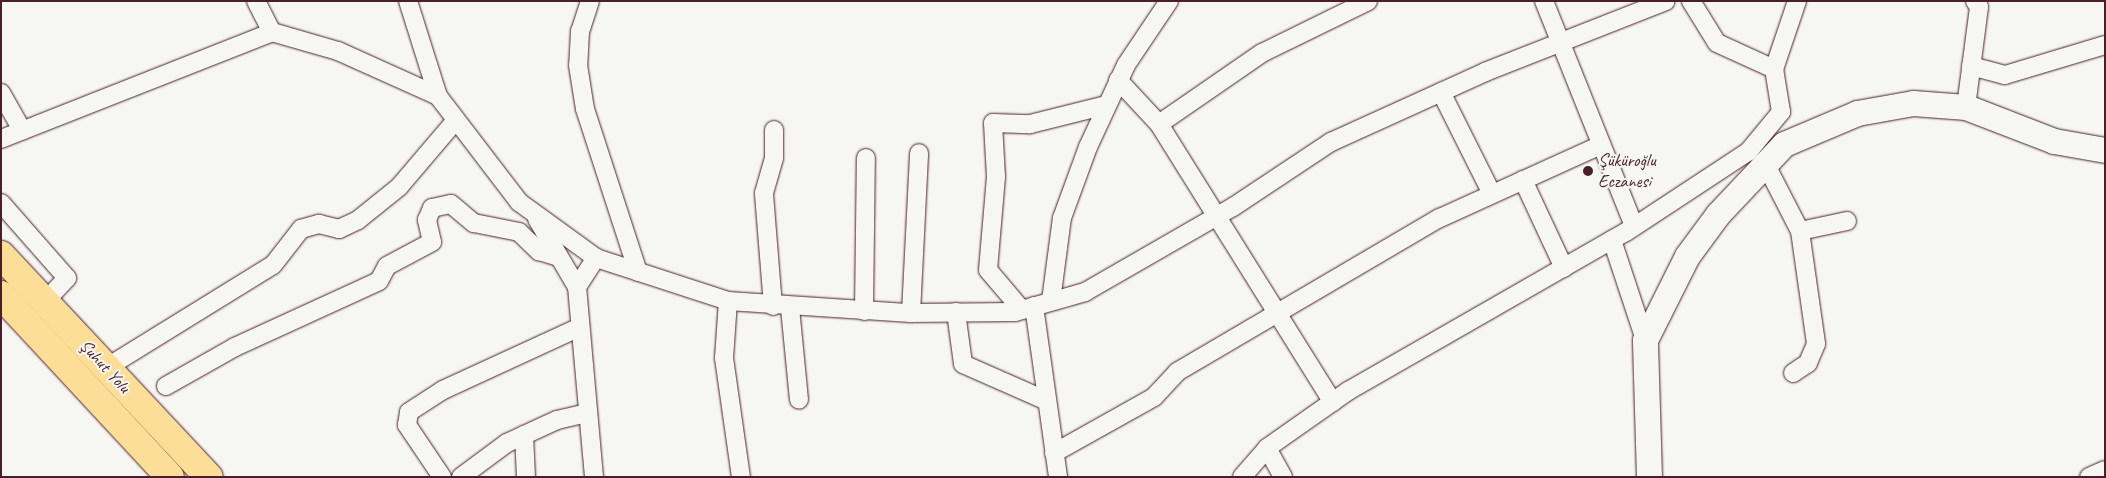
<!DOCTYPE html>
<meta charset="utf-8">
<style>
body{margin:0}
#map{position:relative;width:2106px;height:478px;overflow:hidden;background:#f6f6f2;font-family:Caveat,sans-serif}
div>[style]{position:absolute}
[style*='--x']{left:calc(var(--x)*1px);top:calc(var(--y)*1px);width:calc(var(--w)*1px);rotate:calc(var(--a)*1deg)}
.roads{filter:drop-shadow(0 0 1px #4a1f2b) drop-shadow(0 0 1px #4a1f2b)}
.street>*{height:18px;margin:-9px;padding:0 9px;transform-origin:9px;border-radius:9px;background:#f6f6f2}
.secondary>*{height:25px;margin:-12.5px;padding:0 12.5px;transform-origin:12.5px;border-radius:12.5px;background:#f6f6f2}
.primary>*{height:28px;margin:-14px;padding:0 14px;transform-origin:14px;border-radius:14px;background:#fdde96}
.dots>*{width:14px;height:14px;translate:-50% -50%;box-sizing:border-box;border:2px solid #f6f6f2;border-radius:50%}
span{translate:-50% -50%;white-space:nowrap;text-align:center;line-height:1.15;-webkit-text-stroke:4px #f6f6f2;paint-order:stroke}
.poi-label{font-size:18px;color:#4a1f2b}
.left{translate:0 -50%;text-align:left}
.street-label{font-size:18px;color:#4a1f2b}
.frame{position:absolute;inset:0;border:2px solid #4a1f2b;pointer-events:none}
</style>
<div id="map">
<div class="roads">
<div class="street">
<i style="--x:256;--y:1;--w:35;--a:63"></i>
<i style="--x:408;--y:1;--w:100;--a:72.5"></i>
<i style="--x:438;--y:96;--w:133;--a:52.6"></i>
<i style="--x:519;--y:202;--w:95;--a:36"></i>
<i style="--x:596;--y:258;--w:139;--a:18"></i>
<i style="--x:728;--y:301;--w:183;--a:3.8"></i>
<i style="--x:911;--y:313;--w:104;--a:-0.6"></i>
<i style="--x:1015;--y:312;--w:73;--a:-15.9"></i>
<i style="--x:1085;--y:292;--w:171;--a:-29.9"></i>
<i style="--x:1233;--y:207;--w:118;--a:-33.6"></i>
<i style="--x:1331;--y:142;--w:169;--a:-24.4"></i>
<i style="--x:1485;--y:72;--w:194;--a:-21.4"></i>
<i style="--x:590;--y:1;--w:32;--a:108"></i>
<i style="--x:580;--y:31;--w:34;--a:93"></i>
<i style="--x:578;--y:65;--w:45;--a:81"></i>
<i style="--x:585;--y:109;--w:171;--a:72"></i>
<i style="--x:1544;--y:1;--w:242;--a:68.2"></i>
<i style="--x:1691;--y:1;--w:49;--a:58.2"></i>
<i style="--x:1717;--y:43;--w:63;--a:24.5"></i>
<i style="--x:1971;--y:66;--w:35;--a:15"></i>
<i style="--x:2005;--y:75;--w:104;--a:-16.7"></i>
<i style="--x:1118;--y:80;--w:60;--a:47"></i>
<i style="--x:1159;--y:124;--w:328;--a:58"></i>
<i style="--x:1441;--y:92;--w:114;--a:63.4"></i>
<i style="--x:1;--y:93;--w:43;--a:60.4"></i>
<i style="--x:1966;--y:107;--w:101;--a:-82.6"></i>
<i style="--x:1979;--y:7;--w:7;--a:-124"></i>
<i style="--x:1159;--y:124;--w:125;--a:-34.6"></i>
<i style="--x:1262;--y:53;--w:118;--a:-26.1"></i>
<i style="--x:1;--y:139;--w:291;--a:-21.5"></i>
<i style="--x:272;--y:32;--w:69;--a:16.1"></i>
<i style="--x:338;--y:51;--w:110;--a:24.2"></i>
<i style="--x:1764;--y:161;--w:79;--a:62.8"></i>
<i style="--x:1800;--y:231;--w:114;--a:81.9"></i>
<i style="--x:1816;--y:344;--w:21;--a:113"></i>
<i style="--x:1808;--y:363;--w:18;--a:146"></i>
<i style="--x:1523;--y:180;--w:97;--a:65"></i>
<i style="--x:1;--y:203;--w:100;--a:48.7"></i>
<i style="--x:67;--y:278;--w:33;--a:133"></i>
<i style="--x:537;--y:219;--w:79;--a:59.5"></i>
<i style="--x:1800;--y:231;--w:48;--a:-12"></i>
<i style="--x:1612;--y:240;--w:105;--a:71.7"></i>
<i style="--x:728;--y:301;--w:57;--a:94"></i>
<i style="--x:724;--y:358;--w:120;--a:81.9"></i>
<i style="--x:1051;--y:301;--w:84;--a:-82.5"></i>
<i style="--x:1062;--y:218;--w:76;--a:-69.9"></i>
<i style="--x:1088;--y:147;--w:90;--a:-65.1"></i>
<i style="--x:1126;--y:65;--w:77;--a:-56.1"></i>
<i style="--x:773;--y:306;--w:113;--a:-94.6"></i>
<i style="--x:764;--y:193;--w:37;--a:-74"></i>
<i style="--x:774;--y:157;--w:27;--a:-90"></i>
<i style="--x:1034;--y:306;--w:173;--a:82"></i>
<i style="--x:790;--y:308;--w:92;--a:84.4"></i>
<i style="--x:1022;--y:310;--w:52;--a:-130.4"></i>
<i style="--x:988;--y:270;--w:93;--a:-85.1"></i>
<i style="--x:996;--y:177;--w:54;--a:-93.2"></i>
<i style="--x:993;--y:123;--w:37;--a:2"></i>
<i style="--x:1030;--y:124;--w:78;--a:-14"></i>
<i style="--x:864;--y:311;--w:153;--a:-89.3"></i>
<i style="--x:956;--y:312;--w:52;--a:82.3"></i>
<i style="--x:963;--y:364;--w:90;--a:23.7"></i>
<i style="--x:911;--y:313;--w:160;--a:-87.1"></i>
<i style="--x:106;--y:368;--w:196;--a:-31.7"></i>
<i style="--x:273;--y:265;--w:46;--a:-52.1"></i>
<i style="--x:301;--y:229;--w:19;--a:-16"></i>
<i style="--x:319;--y:224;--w:21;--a:14"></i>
<i style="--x:339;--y:229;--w:21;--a:-25"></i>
<i style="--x:358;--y:220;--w:53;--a:-38.8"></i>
<i style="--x:399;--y:187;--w:88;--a:-49.6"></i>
<i style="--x:166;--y:386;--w:79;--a:-29.5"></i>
<i style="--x:235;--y:347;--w:158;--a:-24.6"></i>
<i style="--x:379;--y:281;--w:17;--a:-62"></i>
<i style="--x:387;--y:266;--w:51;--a:-28.1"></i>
<i style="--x:432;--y:242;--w:23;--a:-103"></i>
<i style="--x:427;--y:220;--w:13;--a:-67"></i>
<i style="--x:432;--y:208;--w:19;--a:-12"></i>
<i style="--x:451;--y:204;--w:30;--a:40"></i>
<i style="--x:474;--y:223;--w:46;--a:11.3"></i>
<i style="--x:519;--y:232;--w:28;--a:44"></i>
<i style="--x:539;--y:251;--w:21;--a:17"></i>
<i style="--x:524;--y:435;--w:42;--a:87.3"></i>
<i style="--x:1267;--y:448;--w:33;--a:61"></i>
<i style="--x:1054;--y:453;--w:115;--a:-29.2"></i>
<i style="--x:1154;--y:397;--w:34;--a:-47"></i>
<i style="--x:1177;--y:372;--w:305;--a:-30.4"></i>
<i style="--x:1440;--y:218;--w:177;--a:-24.4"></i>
<i style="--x:442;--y:477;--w:63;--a:-123.9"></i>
<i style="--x:407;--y:425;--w:13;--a:-81"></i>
<i style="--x:409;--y:412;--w:40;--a:-32.9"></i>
<i style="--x:443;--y:390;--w:151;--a:-24.7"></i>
<i style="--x:461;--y:477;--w:57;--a:-36.5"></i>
<i style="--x:507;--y:443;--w:55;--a:-24.7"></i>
<i style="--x:557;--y:420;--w:31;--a:-13"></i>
<i style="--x:594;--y:477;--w:191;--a:-95.1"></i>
<i style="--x:577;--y:287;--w:35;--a:-57"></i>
<i style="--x:1242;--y:477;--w:38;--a:-49"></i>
<i style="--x:1267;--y:448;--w:99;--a:-35.1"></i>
<i style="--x:1348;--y:391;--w:320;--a:-29.8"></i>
<i style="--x:1626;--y:232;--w:146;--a:-33.3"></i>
<i style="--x:1748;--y:152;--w:52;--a:-50.5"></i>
<i style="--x:1781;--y:112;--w:44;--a:-99.2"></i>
<i style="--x:1774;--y:69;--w:72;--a:-71.3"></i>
<i style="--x:2089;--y:477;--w:17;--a:-24"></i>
</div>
<div class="secondary">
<i style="--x:1649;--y:477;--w:137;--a:-91.7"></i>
<i style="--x:1645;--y:340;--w:94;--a:-63.4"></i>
<i style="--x:1687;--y:256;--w:52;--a:-53.6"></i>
<i style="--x:1718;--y:214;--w:96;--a:-46.7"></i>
<i style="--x:1784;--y:144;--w:79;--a:-23"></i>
<i style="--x:1857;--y:113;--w:57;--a:-10.1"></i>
<i style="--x:1913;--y:103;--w:53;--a:4.3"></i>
<i style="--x:1966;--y:107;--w:94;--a:21.1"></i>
<i style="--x:2054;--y:141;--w:52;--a:10"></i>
</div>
<div class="primary">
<i style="--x:1;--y:255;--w:304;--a:46.9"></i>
<i style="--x:1;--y:295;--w:248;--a:47.1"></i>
</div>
</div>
<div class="dots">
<i style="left:1588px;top:171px;background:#4a1f2b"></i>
</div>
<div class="poi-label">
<span class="left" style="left:1598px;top:171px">Şüküroğlu<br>Eczanesi</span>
</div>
<div class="street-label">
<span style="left:105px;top:366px;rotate:47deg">Şuhut Yolu</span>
</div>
<div class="frame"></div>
</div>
